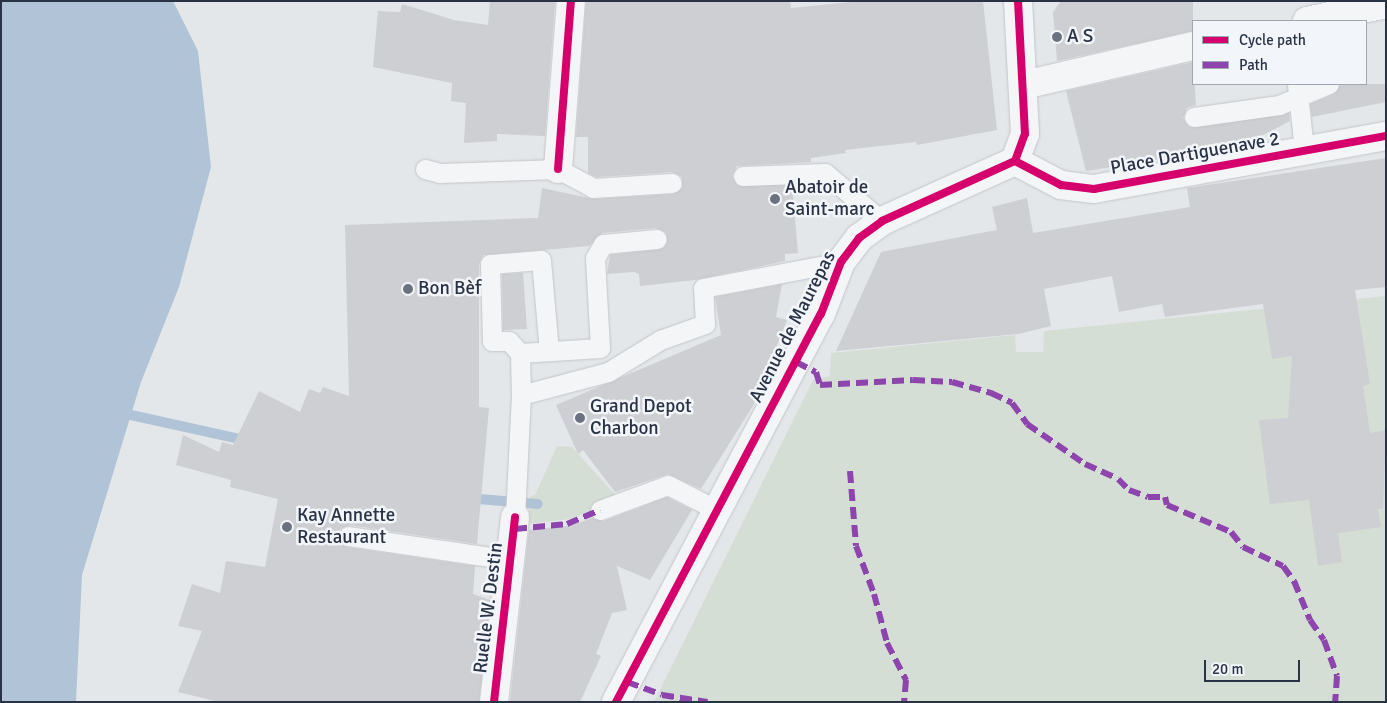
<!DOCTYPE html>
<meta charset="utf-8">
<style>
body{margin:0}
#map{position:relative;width:1387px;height:703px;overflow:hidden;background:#e4e7ea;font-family:Signika,sans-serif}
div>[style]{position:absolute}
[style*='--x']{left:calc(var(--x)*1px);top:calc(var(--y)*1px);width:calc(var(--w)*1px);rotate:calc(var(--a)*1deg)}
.green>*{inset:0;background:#d5ded5}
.water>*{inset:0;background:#b1c3d6}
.stream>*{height:10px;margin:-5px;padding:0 5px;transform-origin:5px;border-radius:5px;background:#b1c3d6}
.building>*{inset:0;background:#cdcfd2}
.roads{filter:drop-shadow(0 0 1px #c2c5c8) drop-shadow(0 0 1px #c2c5c8)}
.service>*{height:19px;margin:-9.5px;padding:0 9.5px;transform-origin:9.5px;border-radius:9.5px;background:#f4f5f6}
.minor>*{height:28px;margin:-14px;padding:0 14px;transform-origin:14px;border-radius:14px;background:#f4f5f6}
.tertiary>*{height:28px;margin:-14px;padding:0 14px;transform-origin:14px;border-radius:14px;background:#f4f5f6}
.quiet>*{height:6px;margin-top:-3px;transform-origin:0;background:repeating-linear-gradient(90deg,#8e44ad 0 12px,transparent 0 18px)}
.cycleway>*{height:8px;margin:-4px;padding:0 4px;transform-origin:4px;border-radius:4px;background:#d6006c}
.dots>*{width:14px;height:14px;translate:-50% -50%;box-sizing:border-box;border:2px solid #f2f5f9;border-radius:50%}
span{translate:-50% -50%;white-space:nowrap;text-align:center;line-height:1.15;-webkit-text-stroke:5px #f2f5f9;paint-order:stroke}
.poi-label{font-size:19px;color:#293345}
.left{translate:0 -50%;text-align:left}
.street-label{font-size:19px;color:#293345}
.frame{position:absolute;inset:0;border:2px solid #293345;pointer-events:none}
.legend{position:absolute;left:1192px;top:20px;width:175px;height:65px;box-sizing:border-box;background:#f2f5f9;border:1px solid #a2a7b1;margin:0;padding:6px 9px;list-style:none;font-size:15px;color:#293345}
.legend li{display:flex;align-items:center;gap:10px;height:25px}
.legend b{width:25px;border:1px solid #a2a7b1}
.scale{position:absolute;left:1204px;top:660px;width:96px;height:22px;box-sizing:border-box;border:2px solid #293345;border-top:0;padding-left:6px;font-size:15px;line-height:18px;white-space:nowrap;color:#293345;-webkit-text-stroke:4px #f2f5f9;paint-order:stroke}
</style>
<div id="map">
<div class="green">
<i style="clip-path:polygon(1386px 296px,1386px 702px,654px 702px,813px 380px,830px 376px,831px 353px,1015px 335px,1016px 352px,1043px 352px,1044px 331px)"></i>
<i style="clip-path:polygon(557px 446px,572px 447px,619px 499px,571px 519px,528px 524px,531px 496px,535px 495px)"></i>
</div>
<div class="water">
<i style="clip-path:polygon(1px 1px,173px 1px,198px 51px,211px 167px,179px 287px,141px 382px,82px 575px,76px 702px,1px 702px)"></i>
</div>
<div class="stream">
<i style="--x:131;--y:415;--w:120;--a:12.5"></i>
<i style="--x:467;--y:498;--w:71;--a:4.8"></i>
</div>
<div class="building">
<i style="clip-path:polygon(490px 1px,555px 1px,545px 136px,497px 134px,497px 141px,464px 143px,466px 103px,451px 101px,452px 83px,373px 67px,378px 11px,400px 12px,402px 4px,454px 20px,488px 25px)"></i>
<i style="clip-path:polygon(586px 1px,790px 1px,791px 8px,861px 1px,983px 1px,997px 130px,917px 145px,916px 142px,845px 150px,846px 153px,811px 158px,811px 162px,737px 166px,732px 176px,738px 186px,792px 185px,798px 253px,785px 254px,785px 261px,695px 280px,640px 286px,639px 274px,634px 272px,607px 274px,610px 255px,664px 248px,666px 233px,656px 228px,602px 233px,589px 246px,483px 255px,479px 264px,479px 407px,489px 408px,477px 544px,350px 525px,340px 529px,337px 535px,346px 547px,475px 566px,473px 594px,490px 600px,479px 702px,219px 702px,178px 692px,202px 631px,178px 626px,192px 584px,220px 593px,226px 561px,265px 567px,278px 499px,230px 487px,231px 480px,176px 465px,183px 435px,219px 452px,222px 442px,233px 445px,259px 391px,300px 412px,309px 389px,320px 393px,323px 387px,349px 396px,345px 225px,538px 218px,542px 188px,594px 199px,673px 194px,682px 188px,682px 177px,672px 172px,596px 177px,588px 173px,588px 137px,576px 137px)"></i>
<i style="clip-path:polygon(1061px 1px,1193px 1px,1193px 31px,1057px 61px,1053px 12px)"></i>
<i style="clip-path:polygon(1193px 62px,1196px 105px,1187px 108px,1183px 118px,1189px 127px,1289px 113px,1290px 121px,1240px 147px,1086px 171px,1066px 91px)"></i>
<i style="clip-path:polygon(1340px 84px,1386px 84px,1386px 102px,1312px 117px,1310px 104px,1334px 94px)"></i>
<i style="clip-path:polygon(1386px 158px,1386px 287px,1355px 290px,1370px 384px,1363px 386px,1370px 433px,1386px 430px,1383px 509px,1378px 509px,1381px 527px,1338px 533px,1342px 562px,1318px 566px,1309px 500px,1270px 504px,1259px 420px,1288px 418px,1292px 356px,1272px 359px,1263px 304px,1165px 317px,1162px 304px,1119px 312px,1112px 276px,1044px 289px,1051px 326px,1018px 334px,836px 351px,881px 252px,997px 230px,992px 207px,1027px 198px,1033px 233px,1190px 207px,1187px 188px)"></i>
<i style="clip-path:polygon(523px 273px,527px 329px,503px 330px,502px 274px)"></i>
<i style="clip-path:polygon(782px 284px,776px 317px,787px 320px,754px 404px,701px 489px,668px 474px,615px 492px,583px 450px,578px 454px,556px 405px,721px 335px,715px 297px)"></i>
<i style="clip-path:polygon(667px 497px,692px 510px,650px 580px,617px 566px,627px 610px,612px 613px,596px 654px,601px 656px,580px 702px,510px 702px,529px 530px,573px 525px,592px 518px,604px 521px)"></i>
</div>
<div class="roads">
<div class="service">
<i style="--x:1297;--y:84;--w:66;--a:83.9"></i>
<i style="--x:1194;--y:117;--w:86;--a:-8"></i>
<i style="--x:1279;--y:105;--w:54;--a:-22.8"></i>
<i style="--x:425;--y:169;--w:16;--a:15"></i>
<i style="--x:440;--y:173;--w:118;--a:-1.9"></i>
<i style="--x:558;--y:169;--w:40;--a:28"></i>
<i style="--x:593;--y:188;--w:79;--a:-3.6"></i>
<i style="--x:743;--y:176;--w:82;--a:-2.1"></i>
<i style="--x:825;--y:173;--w:75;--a:40.1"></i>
<i style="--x:520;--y:353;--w:16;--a:-133"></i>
<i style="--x:509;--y:341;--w:17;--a:180"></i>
<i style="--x:492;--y:341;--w:77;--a:-91.5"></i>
<i style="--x:490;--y:264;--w:51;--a:-4.5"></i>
<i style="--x:541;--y:260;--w:91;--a:85"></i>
<i style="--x:521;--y:395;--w:42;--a:-91.4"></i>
<i style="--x:520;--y:353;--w:80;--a:-3.6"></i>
<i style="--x:600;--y:348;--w:90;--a:-93.2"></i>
<i style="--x:595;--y:258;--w:16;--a:-60"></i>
<i style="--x:603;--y:244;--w:54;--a:-5.3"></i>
<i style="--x:600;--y:510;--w:72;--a:-20.2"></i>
<i style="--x:668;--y:485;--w:55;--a:27"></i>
<i style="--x:515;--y:517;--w:122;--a:-87.2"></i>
<i style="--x:521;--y:395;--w:90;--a:-14.8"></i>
<i style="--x:608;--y:372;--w:61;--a:-31.6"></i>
<i style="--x:660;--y:340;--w:48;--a:-19.6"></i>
<i style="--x:705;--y:324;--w:36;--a:-93"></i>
<i style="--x:703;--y:288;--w:140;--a:-10.7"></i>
<i style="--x:348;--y:536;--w:165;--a:8.4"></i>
</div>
<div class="minor">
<i style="--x:1307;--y:21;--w:81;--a:-12.1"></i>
<i style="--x:1024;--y:85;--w:173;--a:-13"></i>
<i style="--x:1015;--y:161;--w:52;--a:27.6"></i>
<i style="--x:1061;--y:185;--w:33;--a:7"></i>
<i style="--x:1094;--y:189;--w:297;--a:-10.3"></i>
<i style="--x:558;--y:169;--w:169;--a:-85.6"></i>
<i style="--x:494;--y:702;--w:186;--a:-83.5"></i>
</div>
<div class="tertiary">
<i style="--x:616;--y:702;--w:439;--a:-62.2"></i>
<i style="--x:821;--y:314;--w:56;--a:-69"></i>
<i style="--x:841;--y:262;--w:30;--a:-53"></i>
<i style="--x:859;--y:238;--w:29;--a:-36"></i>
<i style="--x:882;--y:221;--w:146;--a:-24.3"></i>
<i style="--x:1015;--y:161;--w:29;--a:-70"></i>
<i style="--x:1025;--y:134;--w:133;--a:-93"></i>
</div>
</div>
<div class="quiet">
<i style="--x:796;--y:362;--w:22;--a:27"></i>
<i style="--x:816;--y:372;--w:14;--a:73"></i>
<i style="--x:820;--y:385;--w:93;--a:-3.1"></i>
<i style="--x:913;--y:380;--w:39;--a:3"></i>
<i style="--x:952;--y:382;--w:41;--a:15.8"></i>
<i style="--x:991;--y:393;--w:23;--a:25"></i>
<i style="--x:1012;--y:403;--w:26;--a:54"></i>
<i style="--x:1027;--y:424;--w:70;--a:34.6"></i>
<i style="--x:1085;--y:464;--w:36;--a:24"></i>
<i style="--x:1118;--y:479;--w:16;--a:45"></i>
<i style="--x:1129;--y:490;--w:20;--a:20"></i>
<i style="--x:1148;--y:497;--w:17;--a:0"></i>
<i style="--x:1165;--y:497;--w:8;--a:76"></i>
<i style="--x:1167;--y:505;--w:69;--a:22.9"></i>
<i style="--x:1231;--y:532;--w:19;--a:51"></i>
<i style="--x:1243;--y:547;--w:44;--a:25.4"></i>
<i style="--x:1283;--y:566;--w:19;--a:54"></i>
<i style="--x:1294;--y:581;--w:42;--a:67.7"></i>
<i style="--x:1310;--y:620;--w:24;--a:55"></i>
<i style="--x:1324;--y:640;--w:38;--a:70"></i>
<i style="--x:1337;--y:676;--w:26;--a:94"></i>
<i style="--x:850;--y:471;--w:75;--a:85.4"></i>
<i style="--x:856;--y:546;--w:51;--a:69.4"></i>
<i style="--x:874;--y:594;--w:51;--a:75.1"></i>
<i style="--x:887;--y:643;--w:42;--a:62.8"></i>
<i style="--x:906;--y:680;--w:22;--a:95"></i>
<i style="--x:515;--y:529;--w:52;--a:-5.5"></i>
<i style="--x:567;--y:524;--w:36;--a:-23"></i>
<i style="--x:627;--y:682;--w:37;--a:20"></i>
<i style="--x:662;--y:695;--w:46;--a:8.8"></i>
</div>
<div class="cycleway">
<i style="--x:1015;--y:161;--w:52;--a:27.6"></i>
<i style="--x:1061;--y:185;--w:33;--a:7"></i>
<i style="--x:1094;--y:189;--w:297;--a:-10.3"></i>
<i style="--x:558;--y:169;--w:169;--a:-85.6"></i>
<i style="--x:494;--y:702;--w:186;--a:-83.5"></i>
<i style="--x:616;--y:702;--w:439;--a:-62.2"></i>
<i style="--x:821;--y:314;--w:56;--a:-69"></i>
<i style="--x:841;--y:262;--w:30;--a:-53"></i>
<i style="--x:859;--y:238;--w:29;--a:-36"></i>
<i style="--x:882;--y:221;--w:146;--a:-24.3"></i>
<i style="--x:1015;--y:161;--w:29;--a:-70"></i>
<i style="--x:1025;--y:134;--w:133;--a:-93"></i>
</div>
<div class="dots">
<i style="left:1057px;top:37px;background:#6a727f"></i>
<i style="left:775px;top:199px;background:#6a727f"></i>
<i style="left:408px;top:289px;background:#6a727f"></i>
<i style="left:580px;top:418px;background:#6a727f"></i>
<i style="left:287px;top:527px;background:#6a727f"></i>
</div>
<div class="poi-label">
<span class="left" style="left:1067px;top:37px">A S</span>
<span class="left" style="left:785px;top:199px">Abatoir de<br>Saint-marc</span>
<span class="left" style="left:418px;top:289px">Bon Bèf</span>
<span class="left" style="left:590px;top:418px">Grand Depot<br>Charbon</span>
<span class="left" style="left:297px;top:527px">Kay Annette<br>Restaurant</span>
</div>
<div class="street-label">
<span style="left:1195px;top:154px;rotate:-10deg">Place Dartiguenave 2</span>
<span style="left:793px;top:327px;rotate:-63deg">Avenue de Maurepas</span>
<span style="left:489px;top:608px;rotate:-83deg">Ruelle W. Destin</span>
</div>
<div class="frame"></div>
<ul class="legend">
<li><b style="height:6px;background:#d6006c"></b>Cycle path</li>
<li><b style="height:6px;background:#8e44ad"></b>Path</li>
</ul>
<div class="scale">20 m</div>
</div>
